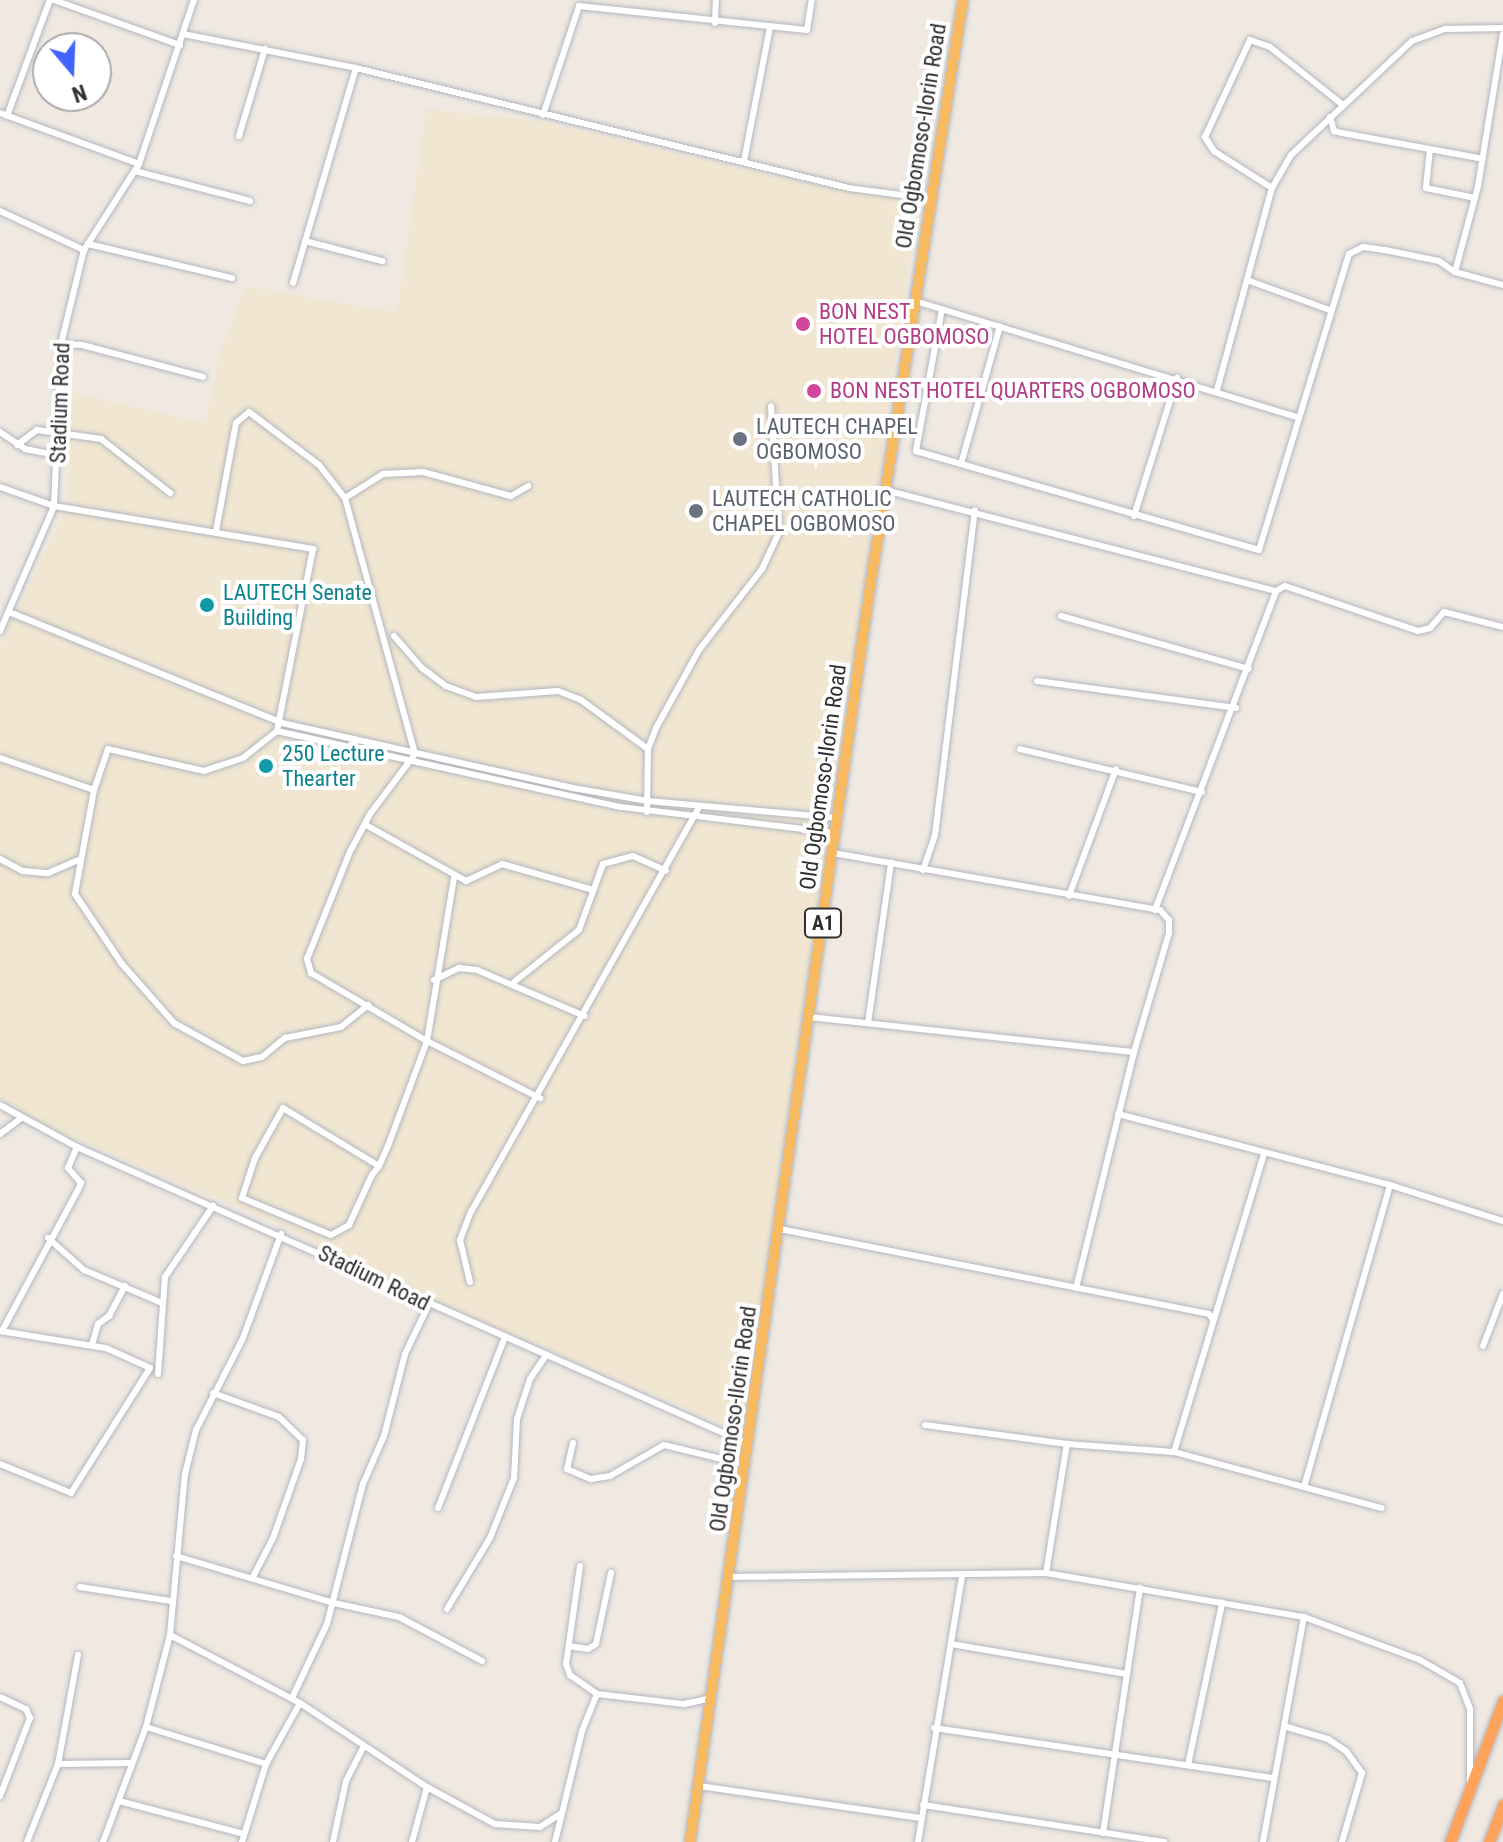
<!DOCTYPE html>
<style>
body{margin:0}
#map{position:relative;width:1503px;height:1842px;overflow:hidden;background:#efe9e1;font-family:"Roboto Condensed",sans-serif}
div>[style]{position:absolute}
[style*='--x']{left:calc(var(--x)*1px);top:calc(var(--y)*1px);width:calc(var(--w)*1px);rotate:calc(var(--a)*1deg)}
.education>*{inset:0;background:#f0e6d1}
.roads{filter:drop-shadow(0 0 2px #b4b7c1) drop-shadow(0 0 2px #b4b7c1)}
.minor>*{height:6px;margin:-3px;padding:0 3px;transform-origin:3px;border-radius:3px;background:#fff}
.trunk>*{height:10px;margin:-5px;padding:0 5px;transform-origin:5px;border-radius:5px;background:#f8ba60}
.motorway>*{height:11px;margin:-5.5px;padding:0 5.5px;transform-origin:5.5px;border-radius:5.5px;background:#ffa35c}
.dots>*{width:22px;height:22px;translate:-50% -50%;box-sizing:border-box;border:4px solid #fff;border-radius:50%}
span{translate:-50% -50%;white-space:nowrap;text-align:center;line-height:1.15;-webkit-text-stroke:8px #fff;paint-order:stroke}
.shield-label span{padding:2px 6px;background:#fff;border:2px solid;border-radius:6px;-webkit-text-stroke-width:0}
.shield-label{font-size:20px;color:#2e2e2e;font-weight:700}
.street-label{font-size:22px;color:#2e2e2e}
.hotel-label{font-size:22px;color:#b23c85}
.left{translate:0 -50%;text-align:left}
.worship-label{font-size:22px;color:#5b616d}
.culture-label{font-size:22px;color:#0d838f}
.north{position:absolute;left:32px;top:32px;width:80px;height:80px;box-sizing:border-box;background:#fff;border:2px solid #ababab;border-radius:50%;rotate:161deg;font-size:22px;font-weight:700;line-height:32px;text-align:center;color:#2e2e2e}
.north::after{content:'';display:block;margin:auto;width:28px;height:36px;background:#4264fb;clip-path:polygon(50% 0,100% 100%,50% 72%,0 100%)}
</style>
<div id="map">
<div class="education">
<i style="clip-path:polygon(426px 109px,538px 121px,786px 179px,918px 203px,743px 1425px,736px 1430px,404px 1288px,290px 1229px,21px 1116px,0 1097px,0 644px,68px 506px,71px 392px,205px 423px,220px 353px,245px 286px,397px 312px)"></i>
</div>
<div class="roads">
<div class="minor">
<i style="--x:54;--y:0;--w:134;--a:19.7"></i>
<i style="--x:715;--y:23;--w:23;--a:-88"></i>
<i style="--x:183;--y:34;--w:176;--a:11.1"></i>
<i style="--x:356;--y:68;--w:507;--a:13.68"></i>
<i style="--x:849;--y:188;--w:83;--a:7.6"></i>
<i style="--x:0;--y:113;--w:148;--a:20.1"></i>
<i style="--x:543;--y:115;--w:115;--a:-71.7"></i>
<i style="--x:579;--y:6;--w:229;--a:6"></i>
<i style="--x:807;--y:30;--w:30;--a:-81"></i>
<i style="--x:7;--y:116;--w:124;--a:-69.7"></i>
<i style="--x:1330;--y:117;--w:15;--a:74"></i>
<i style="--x:1334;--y:131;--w:8;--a:14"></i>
<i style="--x:1342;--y:133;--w:143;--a:10.4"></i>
<i style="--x:239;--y:136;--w:91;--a:-73.4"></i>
<i style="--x:1430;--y:149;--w:39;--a:96"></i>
<i style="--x:1426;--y:188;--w:50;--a:11.5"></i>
<i style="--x:744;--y:161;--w:136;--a:-79"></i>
<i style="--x:135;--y:171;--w:119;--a:14.6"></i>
<i style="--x:1272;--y:188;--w:69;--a:-147.5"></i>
<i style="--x:1214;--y:151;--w:17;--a:-123"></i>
<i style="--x:1205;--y:137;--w:107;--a:-65.1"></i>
<i style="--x:1250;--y:40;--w:21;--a:19"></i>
<i style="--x:1270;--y:47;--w:93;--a:38.5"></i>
<i style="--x:0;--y:211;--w:93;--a:24.9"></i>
<i style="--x:305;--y:241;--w:80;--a:14.6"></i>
<i style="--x:88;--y:244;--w:148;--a:13.3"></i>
<i style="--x:1455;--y:272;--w:50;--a:15.2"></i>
<i style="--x:1247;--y:280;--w:90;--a:20"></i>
<i style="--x:293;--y:283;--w:224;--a:-73.7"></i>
<i style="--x:915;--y:301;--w:401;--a:16.9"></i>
<i style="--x:942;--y:309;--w:144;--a:100.4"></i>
<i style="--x:916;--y:451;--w:357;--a:16.1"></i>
<i style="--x:1259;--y:550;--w:309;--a:-73.1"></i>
<i style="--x:1349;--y:254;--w:16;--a:-27"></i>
<i style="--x:1363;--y:247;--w:22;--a:8"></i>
<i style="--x:1385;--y:250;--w:55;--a:11.5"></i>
<i style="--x:1439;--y:261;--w:19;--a:35"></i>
<i style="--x:1455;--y:272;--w:89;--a:-75"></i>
<i style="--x:1478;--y:186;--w:154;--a:-80.7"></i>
<i style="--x:61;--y:344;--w:21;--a:3"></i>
<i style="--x:82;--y:345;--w:125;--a:14.8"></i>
<i style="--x:1217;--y:390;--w:209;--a:-74.8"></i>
<i style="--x:1272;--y:188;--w:38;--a:-60"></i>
<i style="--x:1291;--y:155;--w:166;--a:-43.3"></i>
<i style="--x:1412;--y:41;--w:35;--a:-20"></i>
<i style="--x:1445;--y:29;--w:58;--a:-1"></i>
<i style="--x:0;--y:432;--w:30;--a:34"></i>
<i style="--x:25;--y:449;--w:36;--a:11"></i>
<i style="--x:17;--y:445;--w:25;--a:-37"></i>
<i style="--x:37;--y:430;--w:65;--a:8"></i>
<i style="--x:101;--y:439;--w:88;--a:38"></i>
<i style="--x:961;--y:464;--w:143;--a:-74.2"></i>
<i style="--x:0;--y:487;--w:57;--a:19.4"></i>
<i style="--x:54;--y:506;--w:263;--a:9.4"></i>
<i style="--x:313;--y:549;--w:186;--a:101.2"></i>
<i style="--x:277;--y:731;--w:43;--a:141.5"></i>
<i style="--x:243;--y:758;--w:41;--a:161.6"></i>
<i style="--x:204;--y:771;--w:98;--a:-167.1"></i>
<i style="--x:108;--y:749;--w:43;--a:108.9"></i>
<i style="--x:885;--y:490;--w:404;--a:14.5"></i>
<i style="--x:1276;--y:591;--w:10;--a:-29"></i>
<i style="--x:1285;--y:586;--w:140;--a:18.7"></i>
<i style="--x:1418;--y:631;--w:12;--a:-14"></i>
<i style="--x:1430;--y:628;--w:21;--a:-49"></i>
<i style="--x:1444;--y:612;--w:61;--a:14.3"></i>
<i style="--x:345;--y:498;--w:45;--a:-32.3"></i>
<i style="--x:383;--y:474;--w:40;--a:-2.9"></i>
<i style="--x:423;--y:472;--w:91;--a:15.3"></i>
<i style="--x:511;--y:496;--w:20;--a:-30"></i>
<i style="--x:1134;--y:516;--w:145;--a:-72.7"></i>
<i style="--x:216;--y:531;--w:110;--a:-79.5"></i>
<i style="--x:236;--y:423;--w:17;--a:-40"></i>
<i style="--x:249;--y:412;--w:88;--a:37.1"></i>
<i style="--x:319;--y:465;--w:42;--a:51.8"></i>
<i style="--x:345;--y:498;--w:265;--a:74.7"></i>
<i style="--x:415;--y:754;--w:75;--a:126.9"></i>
<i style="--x:370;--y:814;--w:40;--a:118"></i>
<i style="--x:351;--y:849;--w:118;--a:111.8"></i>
<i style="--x:307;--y:959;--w:15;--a:74"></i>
<i style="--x:311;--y:973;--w:134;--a:30.4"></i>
<i style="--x:427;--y:1041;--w:127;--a:26.8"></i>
<i style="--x:9;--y:612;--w:295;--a:22.1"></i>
<i style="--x:282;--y:723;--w:298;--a:12.6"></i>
<i style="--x:573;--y:788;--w:76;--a:9.8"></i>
<i style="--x:648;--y:801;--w:191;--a:5.1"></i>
<i style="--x:1061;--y:616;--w:195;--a:15.7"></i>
<i style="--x:0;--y:631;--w:136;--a:-66.6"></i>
<i style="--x:54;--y:506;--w:162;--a:-87.5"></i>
<i style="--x:61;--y:344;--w:97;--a:-76.3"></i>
<i style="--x:84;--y:250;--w:102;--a:-57.4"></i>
<i style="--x:139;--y:164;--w:173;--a:-71.5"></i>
<i style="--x:394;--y:636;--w:43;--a:48.8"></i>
<i style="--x:422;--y:668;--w:30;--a:37"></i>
<i style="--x:446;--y:686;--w:32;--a:20"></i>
<i style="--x:476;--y:697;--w:82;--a:-4.2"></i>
<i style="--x:558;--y:691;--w:25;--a:21"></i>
<i style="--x:581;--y:700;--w:83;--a:36.2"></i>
<i style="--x:1037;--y:681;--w:201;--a:7.7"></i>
<i style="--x:277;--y:731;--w:352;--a:12.5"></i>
<i style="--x:621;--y:807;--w:216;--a:6.9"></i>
<i style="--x:1020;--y:749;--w:187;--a:13.3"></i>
<i style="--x:0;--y:758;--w:99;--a:18.8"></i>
<i style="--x:94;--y:790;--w:106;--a:100.4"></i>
<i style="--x:75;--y:894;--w:84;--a:56.1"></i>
<i style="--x:122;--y:964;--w:79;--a:48.6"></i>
<i style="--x:174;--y:1023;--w:79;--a:28.8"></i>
<i style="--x:243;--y:1061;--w:19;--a:-12"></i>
<i style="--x:262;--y:1057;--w:30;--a:-40"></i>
<i style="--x:285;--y:1038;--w:57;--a:-11.1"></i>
<i style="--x:341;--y:1027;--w:35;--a:-39"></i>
<i style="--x:647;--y:812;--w:63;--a:-89.1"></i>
<i style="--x:648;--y:749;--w:22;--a:-69"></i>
<i style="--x:656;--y:728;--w:89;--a:-61.1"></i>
<i style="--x:699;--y:650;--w:103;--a:-52.1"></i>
<i style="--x:762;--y:569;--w:40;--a:-65"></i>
<i style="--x:779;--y:533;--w:127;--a:-93.6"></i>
<i style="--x:366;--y:825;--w:115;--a:29.2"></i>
<i style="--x:466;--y:881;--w:40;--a:-25"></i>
<i style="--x:502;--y:864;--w:91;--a:15.9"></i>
<i style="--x:833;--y:853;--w:332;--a:9.9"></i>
<i style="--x:1160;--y:910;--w:13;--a:48"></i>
<i style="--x:1169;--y:920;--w:13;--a:90"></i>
<i style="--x:1169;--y:933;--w:124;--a:106.4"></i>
<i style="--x:1134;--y:1052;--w:243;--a:103.8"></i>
<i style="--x:0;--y:859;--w:26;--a:28"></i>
<i style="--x:23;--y:871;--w:25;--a:5"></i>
<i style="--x:48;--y:873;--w:33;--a:-23"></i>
<i style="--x:923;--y:870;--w:37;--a:-71"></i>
<i style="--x:935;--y:835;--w:327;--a:-83"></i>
<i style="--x:1069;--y:896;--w:135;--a:-69.7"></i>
<i style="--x:1155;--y:910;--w:341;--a:-69.2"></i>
<i style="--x:434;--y:980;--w:28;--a:-26"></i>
<i style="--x:459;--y:968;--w:18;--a:6"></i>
<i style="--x:477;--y:970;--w:117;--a:23.1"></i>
<i style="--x:514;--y:982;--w:83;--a:-38.7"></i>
<i style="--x:579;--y:930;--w:70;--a:-70"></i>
<i style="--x:603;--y:864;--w:31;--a:-15"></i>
<i style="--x:633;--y:856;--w:36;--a:24"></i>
<i style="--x:810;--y:1017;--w:326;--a:6.2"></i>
<i style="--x:868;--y:1023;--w:162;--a:-81.8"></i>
<i style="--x:0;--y:1105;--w:88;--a:28.6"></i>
<i style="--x:77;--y:1147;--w:732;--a:23.87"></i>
<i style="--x:1118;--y:1114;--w:281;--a:14.6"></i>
<i style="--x:1390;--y:1185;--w:119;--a:17.7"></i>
<i style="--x:0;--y:1134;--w:26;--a:-37"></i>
<i style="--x:379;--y:1166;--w:112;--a:-148.9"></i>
<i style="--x:283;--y:1108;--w:57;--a:119.2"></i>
<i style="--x:255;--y:1158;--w:42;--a:108"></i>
<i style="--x:242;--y:1198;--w:96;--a:22.6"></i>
<i style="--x:331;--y:1235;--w:21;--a:-29"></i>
<i style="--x:349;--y:1225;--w:55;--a:-65.3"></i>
<i style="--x:372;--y:1175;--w:11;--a:-52"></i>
<i style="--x:379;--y:1166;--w:22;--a:-66"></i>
<i style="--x:388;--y:1146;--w:112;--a:-69.6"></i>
<i style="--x:427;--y:1041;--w:165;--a:-80.6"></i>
<i style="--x:780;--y:1229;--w:437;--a:11.2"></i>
<i style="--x:1209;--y:1314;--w:7;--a:56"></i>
<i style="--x:48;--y:1238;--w:48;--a:41.6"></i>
<i style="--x:84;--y:1270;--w:85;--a:22.9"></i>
<i style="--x:470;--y:1282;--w:43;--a:-103.4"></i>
<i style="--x:460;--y:1240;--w:30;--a:-69"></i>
<i style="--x:471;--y:1212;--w:466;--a:-60.6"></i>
<i style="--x:0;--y:1331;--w:107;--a:9.1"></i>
<i style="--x:106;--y:1348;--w:48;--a:24.4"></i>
<i style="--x:2;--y:1331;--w:160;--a:-61.7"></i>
<i style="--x:78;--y:1190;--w:8;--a:-67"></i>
<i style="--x:81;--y:1183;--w:20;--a:-131"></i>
<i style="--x:68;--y:1168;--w:23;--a:-67"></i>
<i style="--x:92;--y:1345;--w:22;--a:-74"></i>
<i style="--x:98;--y:1324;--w:14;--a:-36"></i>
<i style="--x:109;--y:1316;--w:34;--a:-62"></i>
<i style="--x:1483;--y:1346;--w:56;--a:-69"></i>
<i style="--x:158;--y:1374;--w:97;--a:-85.9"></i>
<i style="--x:165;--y:1277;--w:86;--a:-55.9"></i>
<i style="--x:213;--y:1393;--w:70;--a:20"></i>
<i style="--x:279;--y:1417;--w:33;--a:44"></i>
<i style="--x:303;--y:1440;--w:19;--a:96"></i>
<i style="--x:301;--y:1459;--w:84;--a:109.5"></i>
<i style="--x:273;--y:1538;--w:42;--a:117.2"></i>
<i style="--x:925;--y:1425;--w:143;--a:7.6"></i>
<i style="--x:1067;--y:1444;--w:107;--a:4.3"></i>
<i style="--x:1174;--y:1452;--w:215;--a:15.1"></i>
<i style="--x:573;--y:1443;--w:27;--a:103"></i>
<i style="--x:567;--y:1469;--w:26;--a:23"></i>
<i style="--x:591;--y:1479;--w:19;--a:-9"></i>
<i style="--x:610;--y:1476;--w:62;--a:-29.9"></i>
<i style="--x:664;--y:1445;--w:84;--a:13.7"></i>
<i style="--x:1174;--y:1452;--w:312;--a:-73.2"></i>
<i style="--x:0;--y:1464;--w:77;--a:22.2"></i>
<i style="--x:71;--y:1493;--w:148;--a:-57.7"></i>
<i style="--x:1304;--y:1487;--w:314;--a:-74.1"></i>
<i style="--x:438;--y:1508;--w:184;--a:-68.6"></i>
<i style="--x:176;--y:1556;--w:165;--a:16.6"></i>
<i style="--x:334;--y:1603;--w:66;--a:12.2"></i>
<i style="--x:399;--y:1617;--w:94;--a:27.9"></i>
<i style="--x:580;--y:1566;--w:99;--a:98.1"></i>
<i style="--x:566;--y:1664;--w:12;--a:70"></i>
<i style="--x:570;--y:1675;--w:33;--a:35"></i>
<i style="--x:597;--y:1694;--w:88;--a:6.6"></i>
<i style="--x:684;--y:1704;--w:29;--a:-12"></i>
<i style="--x:1046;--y:1573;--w:131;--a:-80.8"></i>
<i style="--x:731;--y:1577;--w:315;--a:-0.7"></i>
<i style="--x:1046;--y:1573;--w:262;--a:9.7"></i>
<i style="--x:1304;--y:1617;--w:124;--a:20.3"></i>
<i style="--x:1420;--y:1660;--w:46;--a:29.9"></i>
<i style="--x:1460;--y:1683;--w:28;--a:69"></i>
<i style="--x:1470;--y:1709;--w:73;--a:90"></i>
<i style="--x:80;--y:1587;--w:92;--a:8.7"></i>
<i style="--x:447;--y:1609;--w:83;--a:-58.8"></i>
<i style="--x:490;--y:1538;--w:65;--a:-68.2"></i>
<i style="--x:514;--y:1478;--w:59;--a:-87.1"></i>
<i style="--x:517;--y:1419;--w:42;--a:-72"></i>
<i style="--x:530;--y:1379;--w:29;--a:-56"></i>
<i style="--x:170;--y:1635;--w:147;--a:27.6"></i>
<i style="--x:300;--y:1703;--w:152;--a:33.5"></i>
<i style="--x:427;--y:1787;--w:77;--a:28.6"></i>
<i style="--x:495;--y:1824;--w:45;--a:3.8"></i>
<i style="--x:540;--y:1827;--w:24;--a:-33"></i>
<i style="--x:951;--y:1644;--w:178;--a:9.7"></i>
<i style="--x:569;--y:1646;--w:19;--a:9"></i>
<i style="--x:588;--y:1649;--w:9;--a:-32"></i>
<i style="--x:596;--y:1644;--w:73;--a:-78.1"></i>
<i style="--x:0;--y:1697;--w:29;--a:25"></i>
<i style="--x:26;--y:1709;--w:10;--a:66"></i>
<i style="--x:30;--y:1718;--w:84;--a:111"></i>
<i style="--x:292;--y:1698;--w:82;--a:-64.7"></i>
<i style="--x:327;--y:1624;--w:145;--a:-75.6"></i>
<i style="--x:363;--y:1484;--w:52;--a:-66.4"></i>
<i style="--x:384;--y:1436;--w:85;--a:-75.6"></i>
<i style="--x:405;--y:1354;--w:53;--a:-64.4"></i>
<i style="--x:146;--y:1727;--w:126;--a:17.1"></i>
<i style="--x:1287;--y:1727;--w:43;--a:16.3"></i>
<i style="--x:1328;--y:1739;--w:22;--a:34"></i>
<i style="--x:1346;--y:1751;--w:27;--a:54"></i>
<i style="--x:1362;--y:1773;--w:72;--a:106.2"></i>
<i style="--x:934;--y:1728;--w:343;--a:8.4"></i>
<i style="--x:58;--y:1764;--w:73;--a:-0.8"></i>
<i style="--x:1188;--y:1765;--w:166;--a:-78.1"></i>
<i style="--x:699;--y:1786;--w:224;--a:8.2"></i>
<i style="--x:119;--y:1801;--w:129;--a:14.8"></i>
<i style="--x:923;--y:1805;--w:244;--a:8.7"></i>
<i style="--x:1103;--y:1833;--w:248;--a:-81.4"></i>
<i style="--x:27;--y:1842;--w:84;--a:-68.3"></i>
<i style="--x:58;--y:1764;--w:111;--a:-79.6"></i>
<i style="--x:103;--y:1842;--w:123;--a:-69.5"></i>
<i style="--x:146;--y:1727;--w:95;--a:-75.4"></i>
<i style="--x:170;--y:1635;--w:162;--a:-84.7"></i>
<i style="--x:185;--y:1474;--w:45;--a:-76"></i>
<i style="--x:196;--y:1430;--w:103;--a:-62.9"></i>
<i style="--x:243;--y:1338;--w:111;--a:-69.9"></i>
<i style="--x:242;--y:1842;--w:82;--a:-72.9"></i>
<i style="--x:266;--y:1764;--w:70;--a:-60.9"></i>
<i style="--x:333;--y:1842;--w:62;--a:-78"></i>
<i style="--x:346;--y:1781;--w:39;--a:-63"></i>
<i style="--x:412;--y:1842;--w:57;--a:-74.7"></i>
<i style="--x:555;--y:1842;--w:114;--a:-76.3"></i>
<i style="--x:582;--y:1731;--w:40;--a:-68"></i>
<i style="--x:918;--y:1842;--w:271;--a:-80.6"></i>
<i style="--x:1263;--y:1842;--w:229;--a:-79.7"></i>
</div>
<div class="trunk">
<i style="--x:690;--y:1842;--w:1268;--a:-81.84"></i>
<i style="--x:870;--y:587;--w:594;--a:-81"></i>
</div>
<div class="motorway">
<i style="--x:1450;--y:1842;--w:151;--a:-69.4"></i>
<i style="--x:1489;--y:1842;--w:40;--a:-69"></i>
</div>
</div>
<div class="dots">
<i style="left:803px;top:324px;background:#d1479c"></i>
<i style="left:814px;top:391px;background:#d1479c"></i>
<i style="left:740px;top:439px;background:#6b7280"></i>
<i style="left:696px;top:511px;background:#6b7280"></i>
<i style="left:207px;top:605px;background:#0f9aa8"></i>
<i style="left:266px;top:766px;background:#0f9aa8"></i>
</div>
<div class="shield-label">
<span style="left:823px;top:923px">A1</span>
</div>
<div class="street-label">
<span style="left:921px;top:136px;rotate:-81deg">Old Ogbomoso-Ilorin Road</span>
<span style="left:60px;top:403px;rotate:-88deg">Stadium Road</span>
<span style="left:823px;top:777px;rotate:-82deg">Old Ogbomoso-Ilorin Road</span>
<span style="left:374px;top:1278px;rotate:26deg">Stadium Road</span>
<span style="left:733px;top:1419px;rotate:-82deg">Old Ogbomoso-Ilorin Road</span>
</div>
<div class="hotel-label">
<span class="left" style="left:819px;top:324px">BON NEST<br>HOTEL OGBOMOSO</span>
<span class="left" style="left:830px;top:391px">BON NEST HOTEL QUARTERS OGBOMOSO</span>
</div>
<div class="worship-label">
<span class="left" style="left:756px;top:439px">LAUTECH CHAPEL<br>OGBOMOSO</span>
<span class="left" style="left:712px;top:511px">LAUTECH CATHOLIC<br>CHAPEL OGBOMOSO</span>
</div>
<div class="culture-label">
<span class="left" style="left:223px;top:605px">LAUTECH Senate<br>Building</span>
<span class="left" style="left:282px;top:766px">250 Lecture<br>Thearter</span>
</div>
<div class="north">N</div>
</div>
